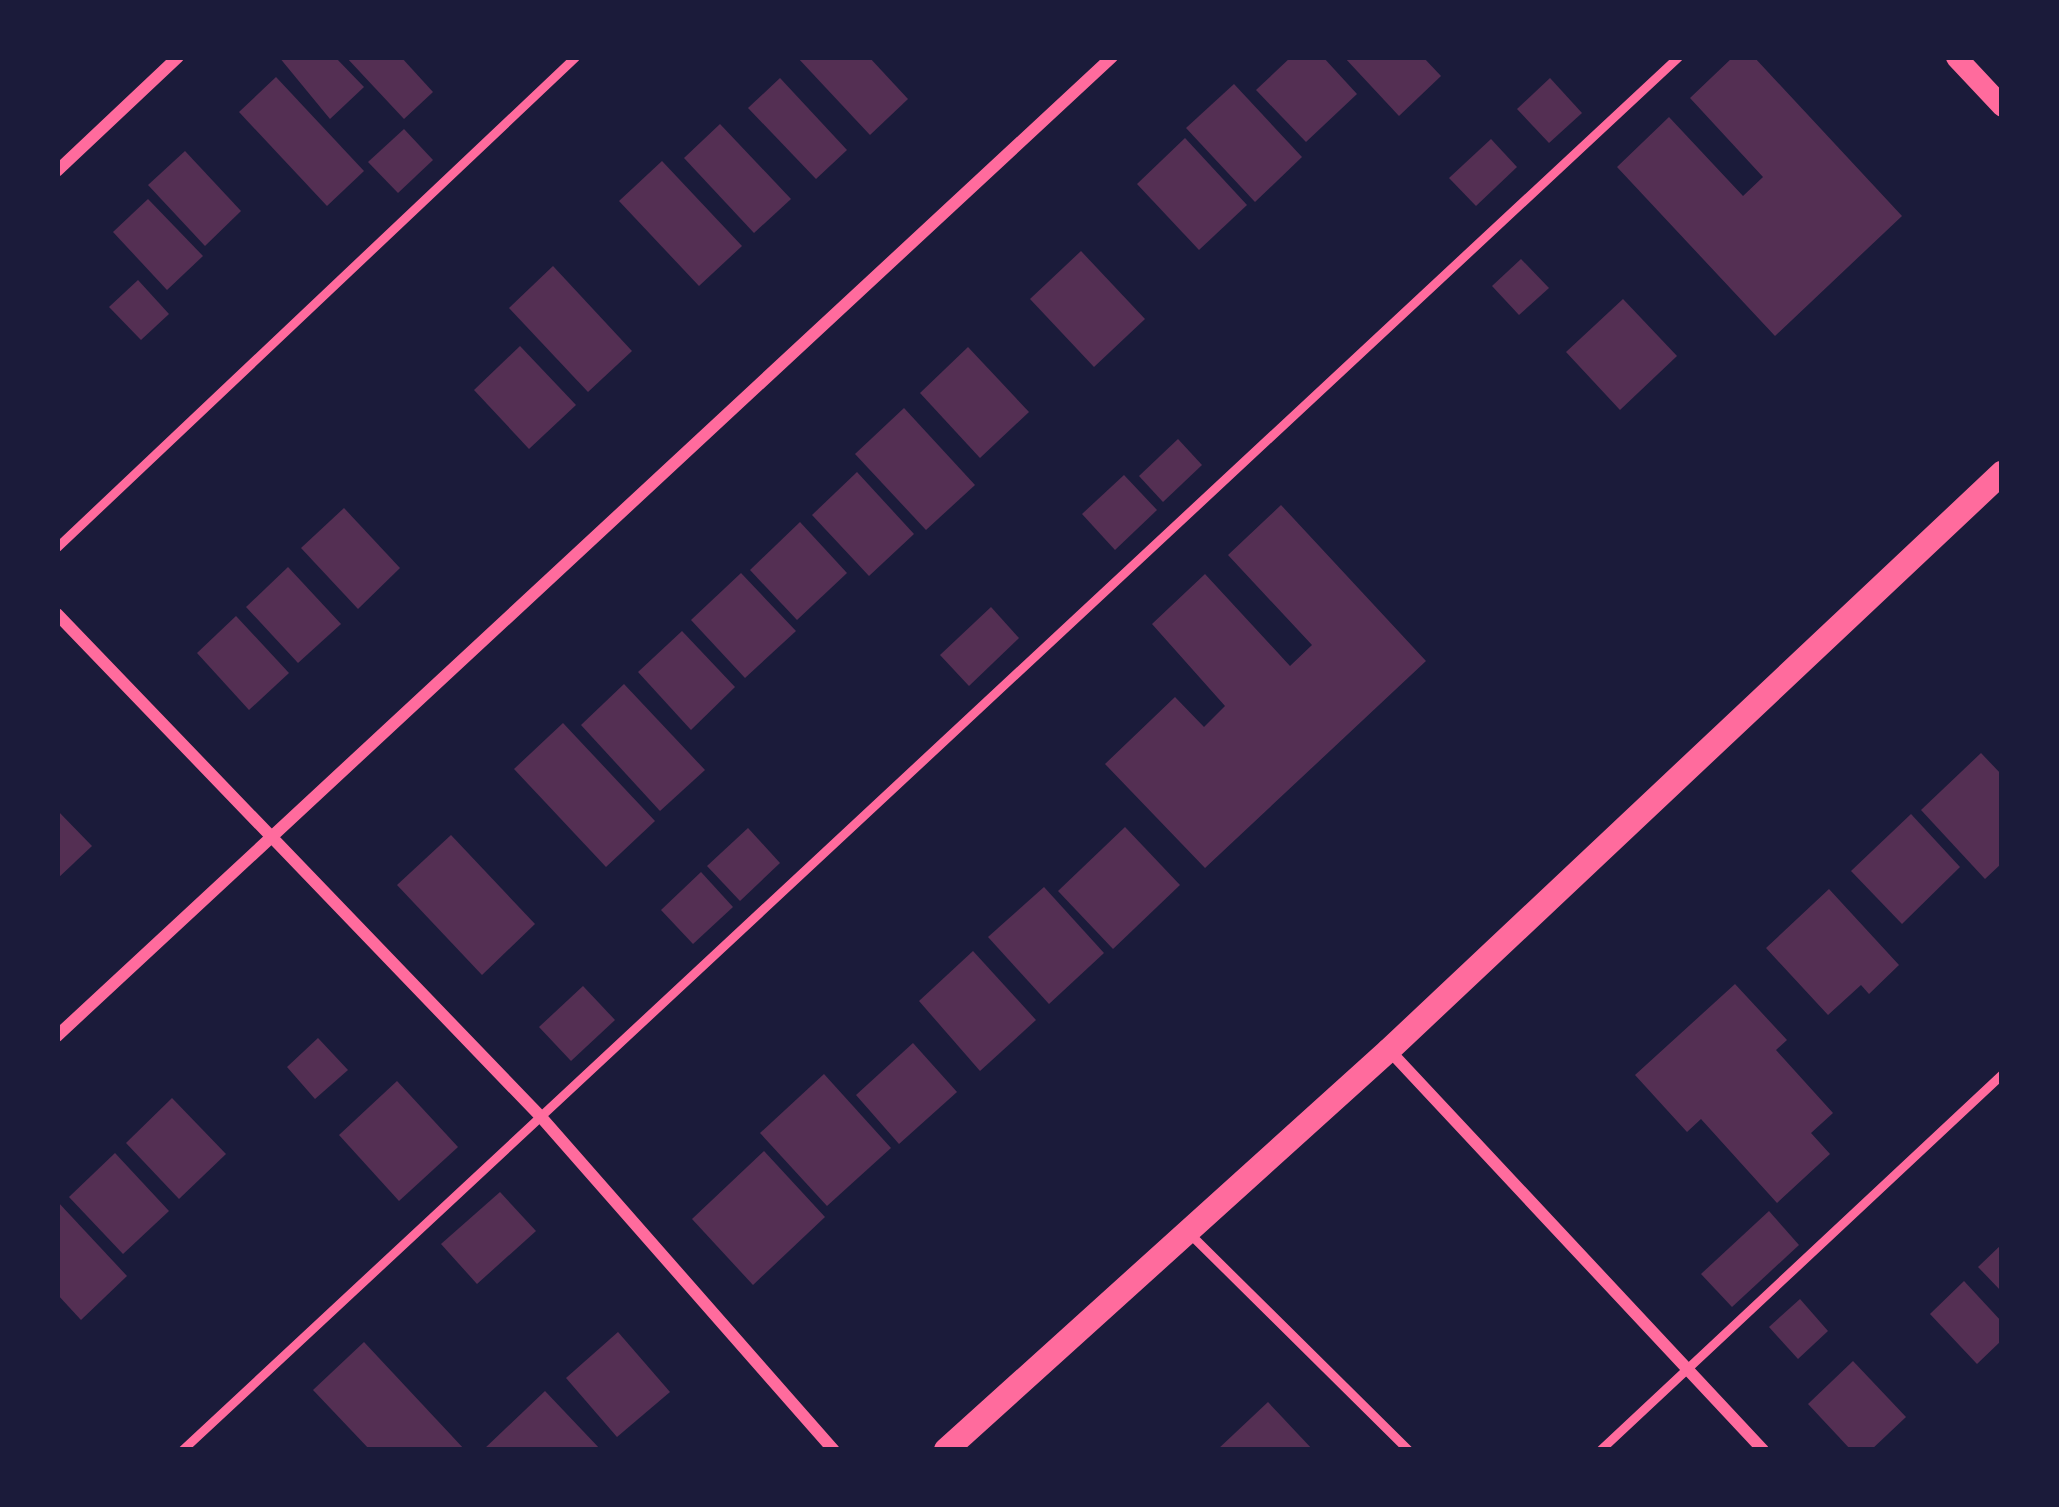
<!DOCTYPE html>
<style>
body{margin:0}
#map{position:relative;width:2059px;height:1507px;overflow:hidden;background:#1b1b3a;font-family:Helvetica,sans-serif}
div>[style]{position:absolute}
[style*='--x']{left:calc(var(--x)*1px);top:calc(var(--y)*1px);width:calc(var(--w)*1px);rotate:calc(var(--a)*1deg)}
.building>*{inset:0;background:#542f53}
.service>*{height:9px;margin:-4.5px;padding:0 4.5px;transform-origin:4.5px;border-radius:4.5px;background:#ff6b9d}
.minor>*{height:12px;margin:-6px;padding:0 6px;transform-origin:6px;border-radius:6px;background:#ff6b9d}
.tertiary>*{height:21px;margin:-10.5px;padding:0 10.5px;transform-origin:10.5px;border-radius:10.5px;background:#ff6b9d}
.secondary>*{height:24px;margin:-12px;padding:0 12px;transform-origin:12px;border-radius:12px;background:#ff6b9d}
span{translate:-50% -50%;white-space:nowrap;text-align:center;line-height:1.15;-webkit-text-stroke:9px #1b1b3a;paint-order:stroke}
.frame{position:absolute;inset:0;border:60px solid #1b1b3a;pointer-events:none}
</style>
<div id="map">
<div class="building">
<i style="clip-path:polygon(279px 57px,335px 57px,364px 87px,330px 119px)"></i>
<i style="clip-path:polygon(346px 57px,401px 57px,433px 92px,404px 119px)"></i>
<i style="clip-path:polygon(797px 57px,869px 57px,908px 99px,870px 135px)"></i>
<i style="clip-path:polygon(1291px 57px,1323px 57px,1357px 94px,1306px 142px,1256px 90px)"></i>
<i style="clip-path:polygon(1344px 57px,1423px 57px,1441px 76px,1399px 116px)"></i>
<i style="clip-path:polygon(1733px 57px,1754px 57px,1902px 216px,1775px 336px,1617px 167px,1669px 117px,1743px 196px,1763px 177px,1690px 98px)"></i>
<i style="clip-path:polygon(276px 77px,364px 171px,327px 206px,239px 112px)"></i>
<i style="clip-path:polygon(780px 78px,847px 150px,816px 179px,748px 108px)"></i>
<i style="clip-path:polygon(1550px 78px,1582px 113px,1549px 143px,1517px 109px)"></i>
<i style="clip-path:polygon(1234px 84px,1302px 157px,1255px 202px,1186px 128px)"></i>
<i style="clip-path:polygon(720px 124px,791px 199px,754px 233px,684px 158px)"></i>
<i style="clip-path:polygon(404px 129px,433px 160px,398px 193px,368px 162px)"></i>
<i style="clip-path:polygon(1185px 138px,1247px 205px,1199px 250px,1137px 184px)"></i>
<i style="clip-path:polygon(1491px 139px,1517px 167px,1476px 206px,1449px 178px)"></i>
<i style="clip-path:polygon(185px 151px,241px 211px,205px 246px,148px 185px)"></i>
<i style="clip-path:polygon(662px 161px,742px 246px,699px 286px,619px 201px)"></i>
<i style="clip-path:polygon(148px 199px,203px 256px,167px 290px,113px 232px)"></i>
<i style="clip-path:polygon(1081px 251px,1145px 319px,1094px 367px,1030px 299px)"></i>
<i style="clip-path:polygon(1521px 259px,1549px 288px,1519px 315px,1492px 286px)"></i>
<i style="clip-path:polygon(553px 266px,632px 351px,588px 392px,509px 308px)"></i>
<i style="clip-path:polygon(138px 280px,169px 314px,141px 340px,109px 307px)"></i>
<i style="clip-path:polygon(1623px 299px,1677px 356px,1620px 410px,1566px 352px)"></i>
<i style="clip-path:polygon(520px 346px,576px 405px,529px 449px,474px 390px)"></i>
<i style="clip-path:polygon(968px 347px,1029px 412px,980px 458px,920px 393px)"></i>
<i style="clip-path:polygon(904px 408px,975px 485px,926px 530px,855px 454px)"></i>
<i style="clip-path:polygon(1178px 439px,1202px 465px,1163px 502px,1139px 476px)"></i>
<i style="clip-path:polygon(857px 472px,914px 534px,869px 576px,812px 515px)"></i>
<i style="clip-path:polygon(1124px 475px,1157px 510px,1115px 550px,1082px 514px)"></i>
<i style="clip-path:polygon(1281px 505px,1426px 661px,1205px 868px,1105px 764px,1175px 697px,1204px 727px,1225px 706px,1152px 624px,1205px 574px,1290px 666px,1312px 645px,1228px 555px)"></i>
<i style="clip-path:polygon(344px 508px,400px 568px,358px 609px,301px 548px)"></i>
<i style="clip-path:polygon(800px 522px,847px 573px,797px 620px,750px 570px)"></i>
<i style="clip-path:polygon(288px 567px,341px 624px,298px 663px,246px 607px)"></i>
<i style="clip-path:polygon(741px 573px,796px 631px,745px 678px,691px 620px)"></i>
<i style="clip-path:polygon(991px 607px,1019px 638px,969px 686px,940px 655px)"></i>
<i style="clip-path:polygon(236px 616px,289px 673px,249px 710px,197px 653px)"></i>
<i style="clip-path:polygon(682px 631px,735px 687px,691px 730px,638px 672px)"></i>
<i style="clip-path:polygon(624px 684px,705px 770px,660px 811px,581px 725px)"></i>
<i style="clip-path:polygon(563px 723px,655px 821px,606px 867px,514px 769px)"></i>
<i style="clip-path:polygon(1981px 753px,2002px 775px,2002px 863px,1985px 879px,1921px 810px)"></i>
<i style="clip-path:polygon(57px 810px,92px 846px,57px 879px)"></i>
<i style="clip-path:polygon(1911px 814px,1960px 867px,1902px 924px,1851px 871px)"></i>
<i style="clip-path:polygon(1125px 827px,1180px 885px,1113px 949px,1058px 891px)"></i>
<i style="clip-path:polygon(748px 828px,780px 863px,740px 901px,707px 866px)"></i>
<i style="clip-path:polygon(451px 835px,535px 924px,482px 975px,397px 885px)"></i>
<i style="clip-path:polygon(701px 872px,733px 907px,693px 944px,661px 910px)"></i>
<i style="clip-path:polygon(1044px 887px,1104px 953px,1049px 1004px,988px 937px)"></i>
<i style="clip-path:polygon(1829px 889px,1899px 965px,1869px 994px,1861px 985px,1828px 1015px,1766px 948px)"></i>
<i style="clip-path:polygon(973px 951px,1036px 1020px,980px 1071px,919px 1001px)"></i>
<i style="clip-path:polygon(1735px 984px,1787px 1040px,1776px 1050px,1833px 1113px,1811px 1133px,1830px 1154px,1777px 1203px,1701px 1119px,1687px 1132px,1635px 1075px)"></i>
<i style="clip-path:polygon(583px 986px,615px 1020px,571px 1061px,539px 1027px)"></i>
<i style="clip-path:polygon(318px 1038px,348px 1070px,315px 1099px,287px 1067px)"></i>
<i style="clip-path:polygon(913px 1043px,957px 1092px,899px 1144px,856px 1095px)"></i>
<i style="clip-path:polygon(824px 1074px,891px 1148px,827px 1206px,760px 1133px)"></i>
<i style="clip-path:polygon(397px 1081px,458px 1147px,399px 1201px,339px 1135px)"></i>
<i style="clip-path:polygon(172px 1098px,226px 1154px,179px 1199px,126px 1143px)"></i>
<i style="clip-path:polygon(764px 1151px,825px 1217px,753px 1285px,692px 1219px)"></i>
<i style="clip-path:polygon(115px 1153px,169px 1211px,123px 1254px,69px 1197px)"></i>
<i style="clip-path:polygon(500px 1192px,536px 1231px,477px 1284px,441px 1244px)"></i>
<i style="clip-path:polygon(57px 1201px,127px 1276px,81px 1320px,57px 1294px)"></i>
<i style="clip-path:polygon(1769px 1211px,1799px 1245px,1732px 1307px,1701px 1274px)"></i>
<i style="clip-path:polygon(2002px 1244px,2002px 1292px,1978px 1267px)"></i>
<i style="clip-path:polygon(1964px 1281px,2002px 1322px,2002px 1340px,1977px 1364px,1930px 1314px)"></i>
<i style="clip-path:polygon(1800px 1299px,1828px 1331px,1798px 1359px,1769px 1327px)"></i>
<i style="clip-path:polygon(618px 1332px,670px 1392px,617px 1437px,566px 1378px)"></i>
<i style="clip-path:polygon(364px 1342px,465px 1450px,370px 1450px,313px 1390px)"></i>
<i style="clip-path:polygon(1853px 1361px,1906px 1417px,1871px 1450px,1851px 1450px,1808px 1404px)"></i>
<i style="clip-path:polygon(545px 1391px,601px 1450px,483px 1450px)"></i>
<i style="clip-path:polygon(1268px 1402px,1313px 1450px,1217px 1450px)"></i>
</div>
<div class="service">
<i style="--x:57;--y:547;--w:713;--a:-43.41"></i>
<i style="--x:1190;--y:1234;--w:307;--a:44.7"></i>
<i style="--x:182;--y:1450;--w:2044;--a:-42.96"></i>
<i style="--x:1600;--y:1450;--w:550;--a:-43.09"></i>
</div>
<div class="minor">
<i style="--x:57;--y:171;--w:166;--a:-43.3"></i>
<i style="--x:57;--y:614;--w:698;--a:46.1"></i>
<i style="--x:541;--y:1117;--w:444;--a:48.7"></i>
<i style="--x:57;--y:1036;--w:1439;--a:-42.86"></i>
<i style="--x:1389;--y:1050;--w:548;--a:46.92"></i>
</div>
<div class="tertiary">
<i style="--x:1956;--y:57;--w:67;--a:46.8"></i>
</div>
<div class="secondary">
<i style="--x:946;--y:1450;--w:597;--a:-42.08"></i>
<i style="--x:1389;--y:1050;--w:842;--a:-43.27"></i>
</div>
<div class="frame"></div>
</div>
